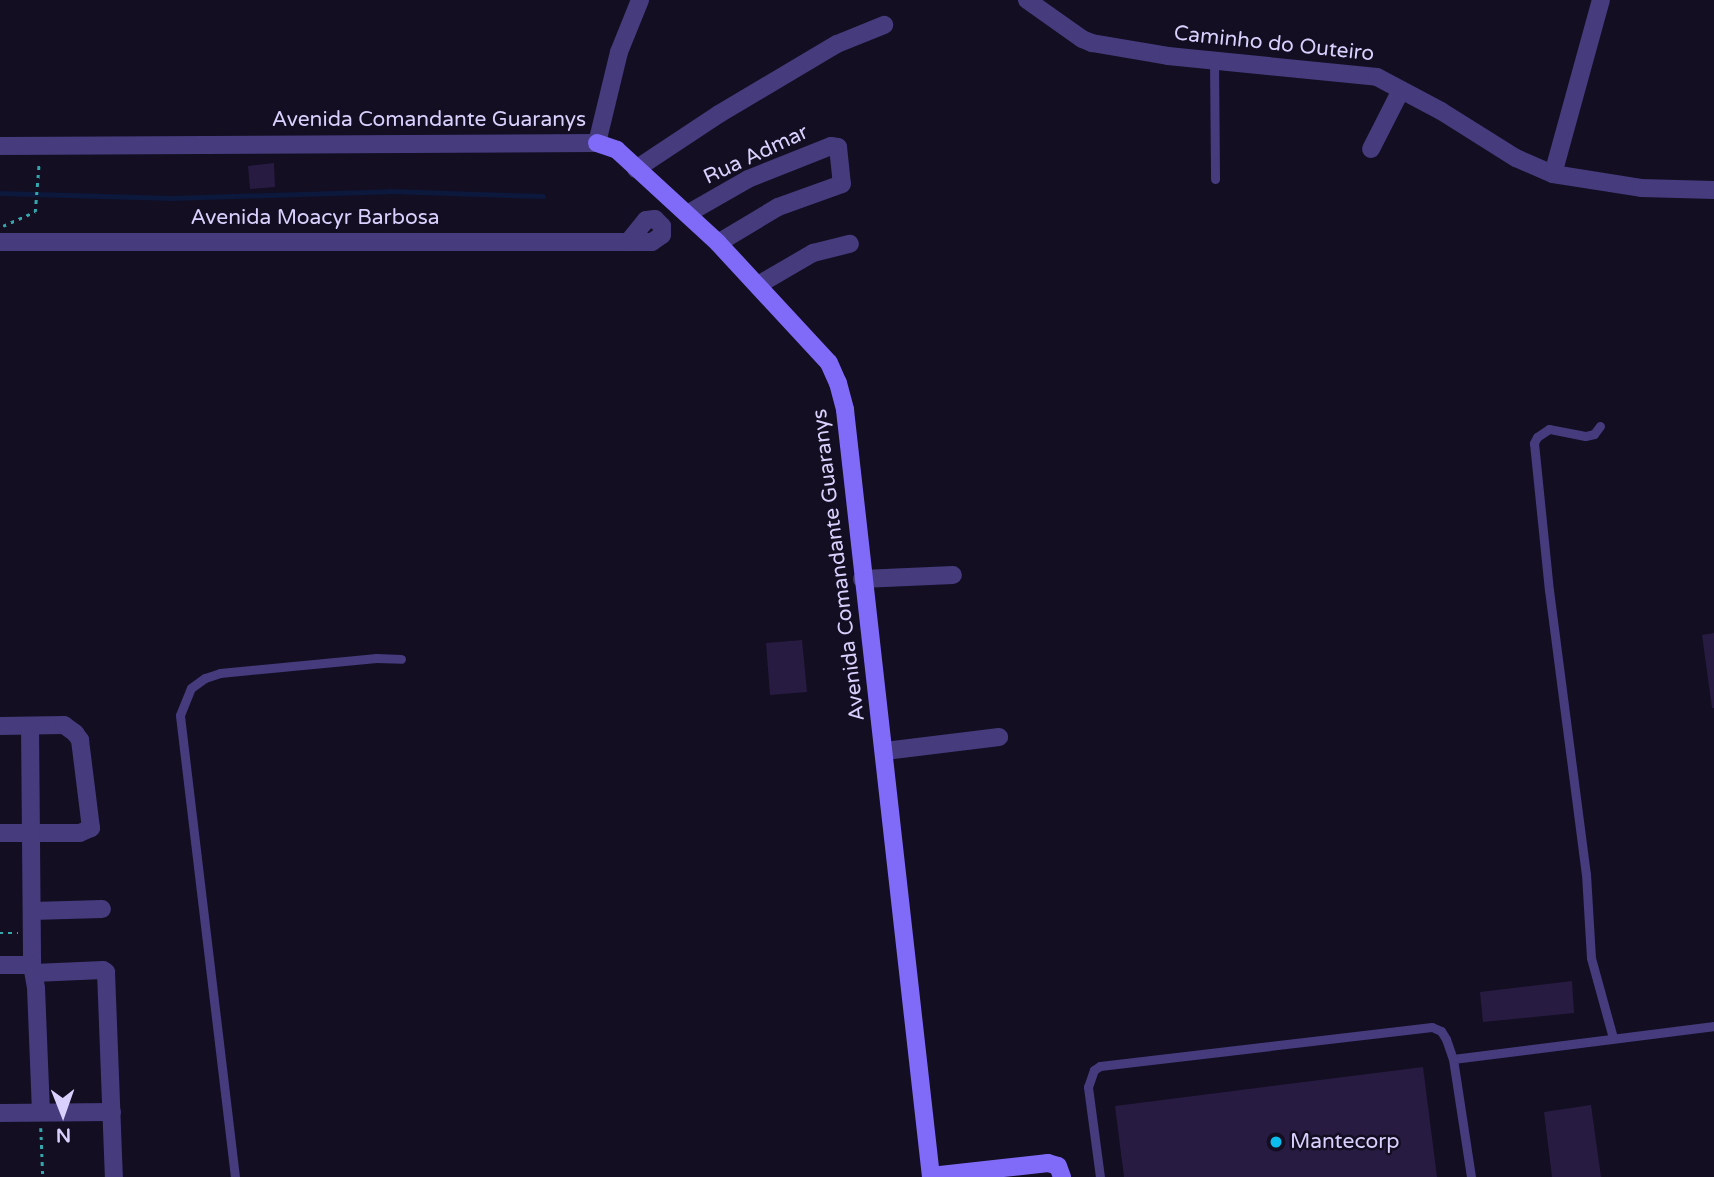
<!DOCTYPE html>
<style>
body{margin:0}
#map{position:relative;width:1714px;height:1177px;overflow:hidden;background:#130e21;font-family:"Varela Round",sans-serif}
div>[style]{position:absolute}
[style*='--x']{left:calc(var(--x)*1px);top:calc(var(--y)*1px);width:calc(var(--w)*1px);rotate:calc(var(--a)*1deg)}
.stream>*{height:4.5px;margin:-2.25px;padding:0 2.25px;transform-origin:2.25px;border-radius:2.25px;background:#0c183c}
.building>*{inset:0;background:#271b41}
.path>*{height:2.5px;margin-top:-1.25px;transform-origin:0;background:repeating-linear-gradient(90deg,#34a7ad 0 3.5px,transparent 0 8.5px)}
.lane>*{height:9px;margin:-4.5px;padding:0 4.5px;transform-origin:4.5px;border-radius:4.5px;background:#453b7d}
.street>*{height:18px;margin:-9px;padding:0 9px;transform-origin:9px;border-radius:9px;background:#453b7d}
.secondary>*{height:18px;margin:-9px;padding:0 9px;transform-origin:9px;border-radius:9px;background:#7f6bf8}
.dots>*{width:19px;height:19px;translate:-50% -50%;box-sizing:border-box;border:4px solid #130e21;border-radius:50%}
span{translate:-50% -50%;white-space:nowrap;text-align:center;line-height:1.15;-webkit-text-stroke:5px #130e21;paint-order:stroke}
.street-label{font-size:21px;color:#dad0fd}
.poi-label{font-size:21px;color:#dad0fd}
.left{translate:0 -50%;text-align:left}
.north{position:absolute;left:28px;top:1079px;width:70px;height:70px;-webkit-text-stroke:5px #130e21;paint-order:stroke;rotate:179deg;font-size:19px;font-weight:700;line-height:28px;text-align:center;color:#dad0fd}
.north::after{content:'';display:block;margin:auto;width:24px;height:32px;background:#dad0fd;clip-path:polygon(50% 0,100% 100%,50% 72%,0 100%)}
</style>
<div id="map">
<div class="stream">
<i style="--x:0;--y:193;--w:172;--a:1.7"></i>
<i style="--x:172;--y:198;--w:217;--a:-1.8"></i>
<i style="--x:389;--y:191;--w:154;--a:1.9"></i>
</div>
<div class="building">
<i style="clip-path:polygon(274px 163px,275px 187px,250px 189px,248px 166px)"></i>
<i style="clip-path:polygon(1714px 633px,1714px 708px,1712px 708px,1702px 635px)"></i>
<i style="clip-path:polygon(802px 640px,807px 692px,770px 695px,766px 643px)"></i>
<i style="clip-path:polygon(1572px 981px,1574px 1013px,1483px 1022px,1480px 992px)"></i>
<i style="clip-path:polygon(1423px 1067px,1437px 1177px,1124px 1177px,1115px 1106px)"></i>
<i style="clip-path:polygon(1591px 1105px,1601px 1177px,1552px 1177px,1544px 1112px)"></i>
</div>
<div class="path">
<i style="--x:3;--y:226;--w:35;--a:-24"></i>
<i style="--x:35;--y:212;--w:50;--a:-85.4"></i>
<i style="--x:0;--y:933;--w:18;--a:0"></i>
<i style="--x:41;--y:1128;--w:49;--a:87.7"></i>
</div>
<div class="lane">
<i style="--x:1214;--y:60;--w:119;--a:89.5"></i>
<i style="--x:1600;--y:426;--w:10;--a:127"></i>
<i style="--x:1594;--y:434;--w:9;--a:167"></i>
<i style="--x:1585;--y:436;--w:37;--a:-169"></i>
<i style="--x:1549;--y:429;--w:14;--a:146"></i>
<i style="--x:1537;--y:437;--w:7;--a:117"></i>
<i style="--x:1534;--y:443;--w:148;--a:84.2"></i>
<i style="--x:1549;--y:590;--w:286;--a:82.6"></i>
<i style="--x:1586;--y:874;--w:84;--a:86.6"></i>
<i style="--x:1591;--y:958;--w:83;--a:74.6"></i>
<i style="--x:1453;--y:1059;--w:263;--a:-7.2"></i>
<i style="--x:235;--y:1177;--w:465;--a:-96.8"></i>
<i style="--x:180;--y:715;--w:29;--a:-68"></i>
<i style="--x:191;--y:688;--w:17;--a:-36"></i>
<i style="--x:205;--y:678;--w:16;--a:-18"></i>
<i style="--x:220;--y:673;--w:157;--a:-5.5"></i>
<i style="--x:376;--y:658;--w:25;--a:2"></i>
<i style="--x:1100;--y:1177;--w:91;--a:-97.6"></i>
<i style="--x:1088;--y:1087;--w:18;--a:-71"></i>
<i style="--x:1094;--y:1070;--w:7;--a:-34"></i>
<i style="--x:1100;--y:1066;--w:334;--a:-6.7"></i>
<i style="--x:1432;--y:1027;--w:10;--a:24"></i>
<i style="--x:1441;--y:1031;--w:9;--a:58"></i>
<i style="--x:1446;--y:1039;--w:21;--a:71"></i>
<i style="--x:1453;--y:1059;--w:119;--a:81.3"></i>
</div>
<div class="street">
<i style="--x:1027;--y:0;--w:67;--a:35.3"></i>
<i style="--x:1082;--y:39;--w:11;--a:22"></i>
<i style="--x:1092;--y:43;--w:77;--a:9.7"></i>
<i style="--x:1168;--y:56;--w:210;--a:5.7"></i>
<i style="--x:1377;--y:77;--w:72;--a:28"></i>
<i style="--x:1441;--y:111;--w:89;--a:32.1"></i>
<i style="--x:1516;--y:158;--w:40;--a:23.4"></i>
<i style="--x:1553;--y:174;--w:89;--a:9"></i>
<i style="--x:1641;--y:188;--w:73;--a:1.6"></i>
<i style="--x:0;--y:146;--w:597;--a:-0.29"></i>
<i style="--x:597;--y:143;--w:94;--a:-76.4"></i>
<i style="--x:619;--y:52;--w:56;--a:-68"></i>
<i style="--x:1371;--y:149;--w:66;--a:-63"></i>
<i style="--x:636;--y:169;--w:100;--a:-33.5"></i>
<i style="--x:719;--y:114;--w:137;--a:-30.7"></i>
<i style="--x:837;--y:44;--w:51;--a:-22"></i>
<i style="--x:1553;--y:174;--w:180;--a:-74.6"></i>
<i style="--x:687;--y:214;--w:70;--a:-29.8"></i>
<i style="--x:748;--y:179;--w:89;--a:-21.7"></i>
<i style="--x:831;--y:146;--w:7;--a:8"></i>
<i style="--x:838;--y:147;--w:37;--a:84"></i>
<i style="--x:842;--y:184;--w:68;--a:160.2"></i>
<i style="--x:778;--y:207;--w:70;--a:149"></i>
<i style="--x:0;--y:242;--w:652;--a:0"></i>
<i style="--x:652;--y:242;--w:12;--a:-35"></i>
<i style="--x:662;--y:235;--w:9;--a:-90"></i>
<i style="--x:662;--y:226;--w:10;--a:-135"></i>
<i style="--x:655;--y:219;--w:9;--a:174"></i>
<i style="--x:646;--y:220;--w:26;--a:129"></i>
<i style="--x:758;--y:285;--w:64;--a:-30.2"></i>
<i style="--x:813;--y:253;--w:38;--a:-14"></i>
<i style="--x:862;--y:579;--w:91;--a:-2.5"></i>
<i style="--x:0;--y:726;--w:64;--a:-0.9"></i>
<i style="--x:64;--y:725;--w:14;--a:36"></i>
<i style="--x:75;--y:733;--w:9;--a:54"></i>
<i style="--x:80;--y:740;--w:89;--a:82.9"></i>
<i style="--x:91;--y:828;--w:12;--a:156"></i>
<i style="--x:80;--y:833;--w:80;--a:180"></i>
<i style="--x:30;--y:726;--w:239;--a:89.5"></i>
<i style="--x:32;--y:965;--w:23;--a:80"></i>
<i style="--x:36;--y:988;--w:124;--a:87.7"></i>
<i style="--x:885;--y:751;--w:115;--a:-7"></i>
<i style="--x:32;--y:911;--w:70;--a:-1.6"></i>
<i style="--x:0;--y:965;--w:32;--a:0"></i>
<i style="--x:34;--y:973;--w:69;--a:-2.5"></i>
<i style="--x:103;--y:970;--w:4;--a:34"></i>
<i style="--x:106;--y:972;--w:205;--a:87.8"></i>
<i style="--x:0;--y:1113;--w:112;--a:-0.5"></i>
</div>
<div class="secondary">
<i style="--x:597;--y:143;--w:21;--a:19"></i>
<i style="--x:617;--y:150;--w:137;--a:42.6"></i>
<i style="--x:718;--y:243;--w:163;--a:47.2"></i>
<i style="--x:829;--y:363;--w:22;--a:66"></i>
<i style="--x:838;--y:383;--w:28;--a:75"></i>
<i style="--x:845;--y:410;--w:772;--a:83.6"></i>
<i style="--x:931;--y:1176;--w:118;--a:-6.3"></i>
<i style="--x:1048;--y:1163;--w:10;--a:17"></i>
<i style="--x:1058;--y:1166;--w:12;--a:70"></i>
</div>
<div class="dots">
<i style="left:1276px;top:1142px;background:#0bbeee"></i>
</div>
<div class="street-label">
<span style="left:1274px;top:44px;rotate:6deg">Caminho do Outeiro</span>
<span style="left:429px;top:120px">Avenida Comandante Guaranys</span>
<span style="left:756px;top:155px;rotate:-25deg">Rua Admar</span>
<span style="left:315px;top:218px">Avenida Moacyr Barbosa</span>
<span style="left:839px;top:565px;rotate:-97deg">Avenida Comandante Guaranys</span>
</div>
<div class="poi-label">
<span class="left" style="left:1290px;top:1142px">Mantecorp</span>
</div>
<div class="north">N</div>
</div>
